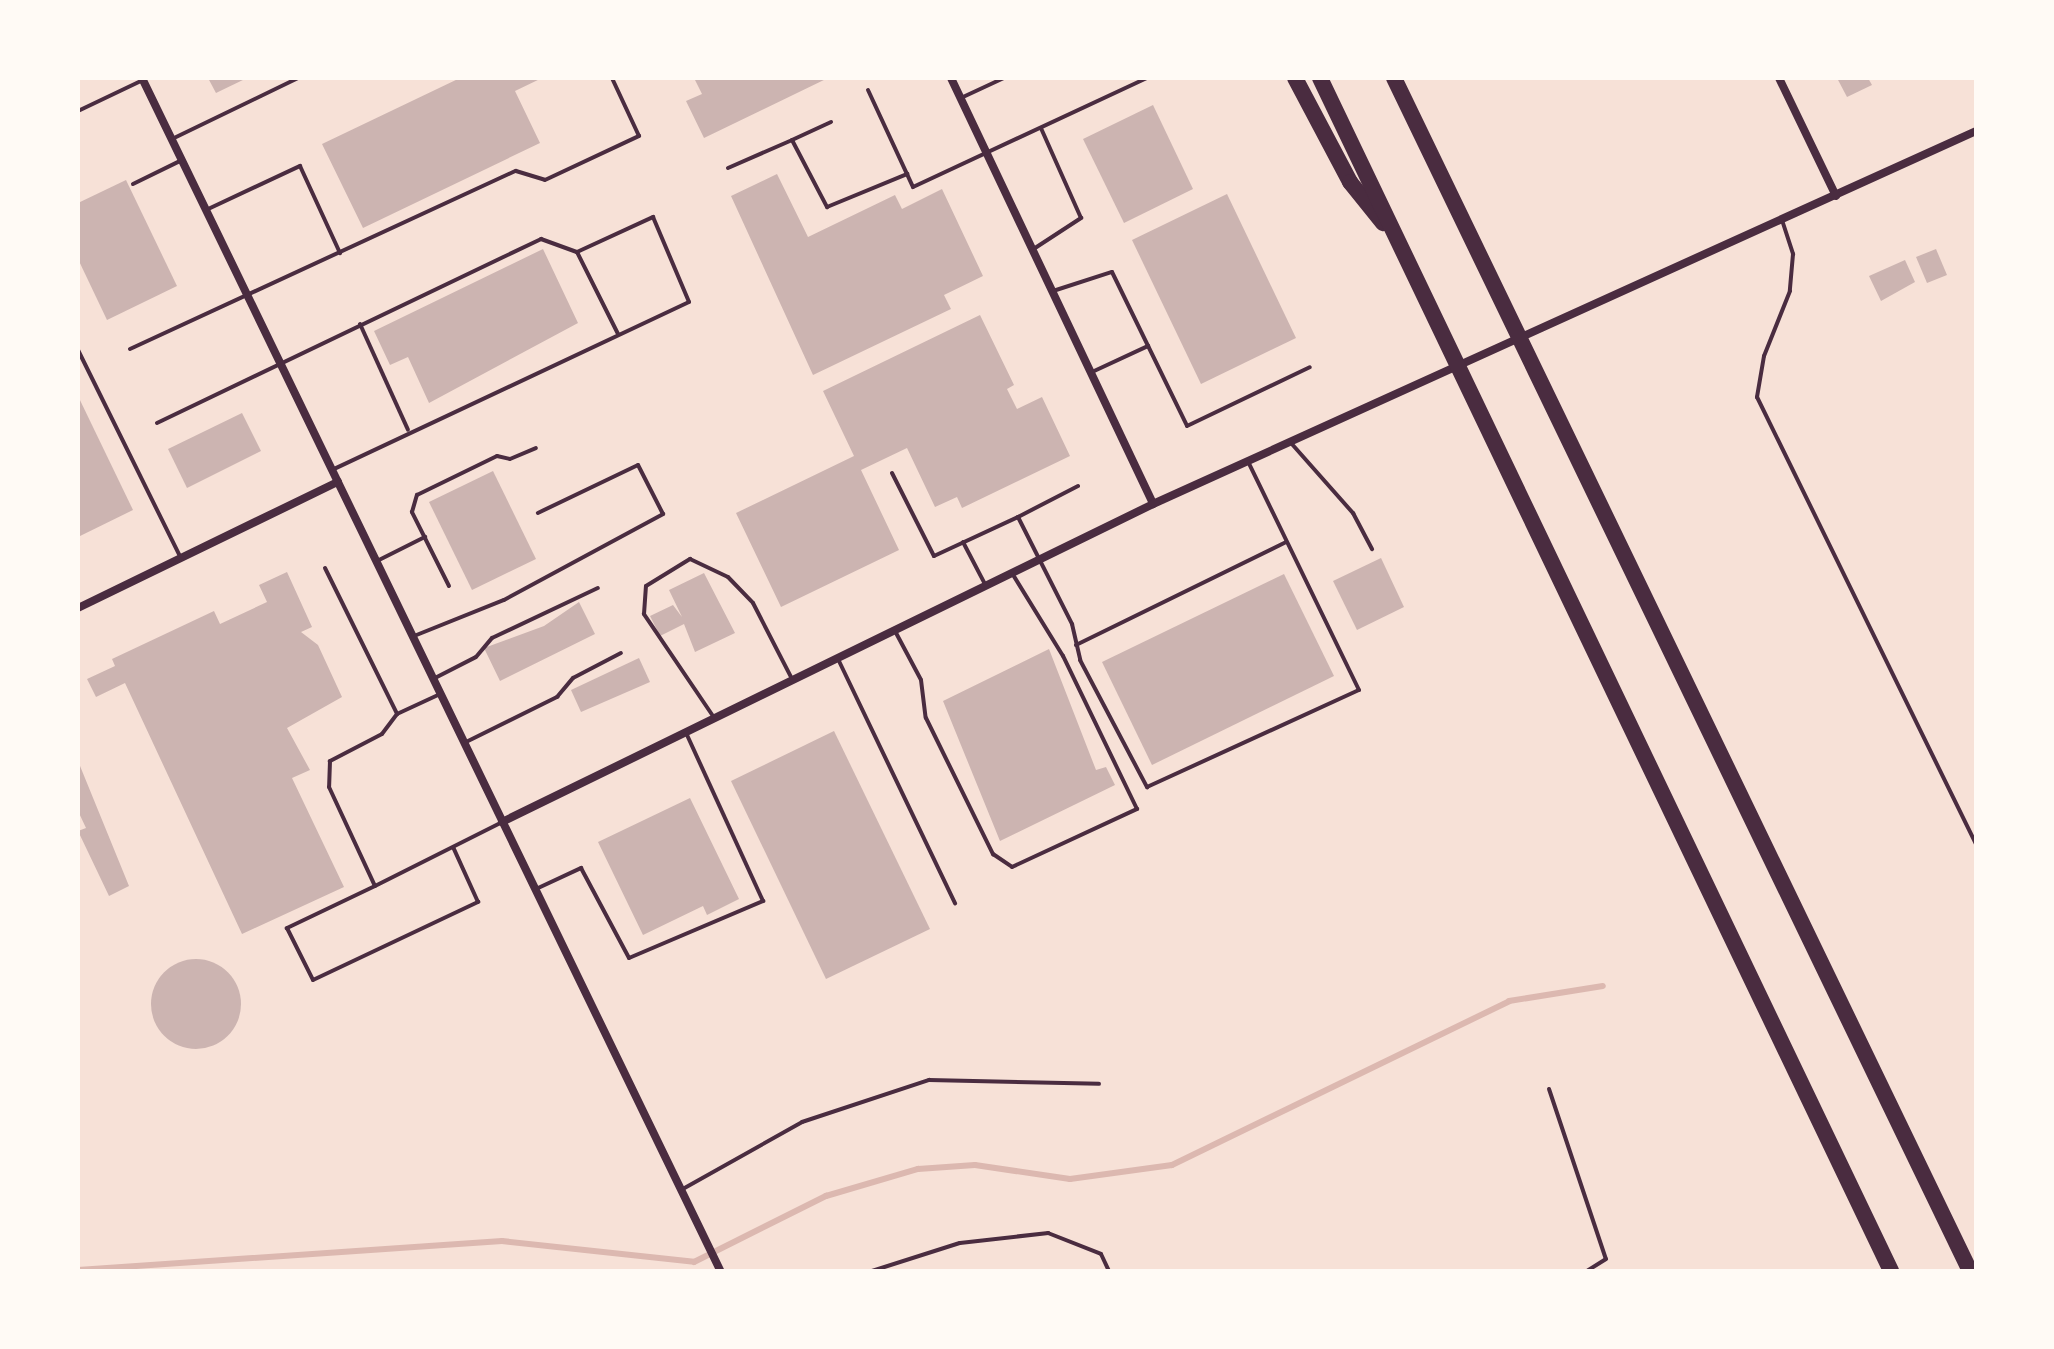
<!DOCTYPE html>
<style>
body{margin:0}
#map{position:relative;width:2054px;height:1349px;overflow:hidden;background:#f7e1d7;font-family:"Libre Baskerville",serif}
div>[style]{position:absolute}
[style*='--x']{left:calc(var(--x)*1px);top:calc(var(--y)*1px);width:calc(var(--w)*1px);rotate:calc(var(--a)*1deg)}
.stream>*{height:6px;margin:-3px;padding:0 3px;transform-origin:3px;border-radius:3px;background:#dcb8b0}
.building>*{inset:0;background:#ccb4b1}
.round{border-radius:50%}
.service>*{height:4px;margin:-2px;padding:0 2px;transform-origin:2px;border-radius:2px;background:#4a2c40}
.minor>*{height:8px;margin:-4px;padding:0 4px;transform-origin:4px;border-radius:4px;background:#4a2c40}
.motorway>*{height:16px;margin:-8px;padding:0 8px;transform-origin:8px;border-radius:8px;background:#4a2c40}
span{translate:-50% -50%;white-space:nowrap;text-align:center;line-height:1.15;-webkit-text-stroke:8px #fffaf5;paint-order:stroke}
.frame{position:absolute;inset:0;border:80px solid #fffaf5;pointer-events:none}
</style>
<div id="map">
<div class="stream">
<i style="--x:78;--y:1270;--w:425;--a:-3.9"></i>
<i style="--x:502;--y:1241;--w:193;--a:6.2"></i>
<i style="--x:694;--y:1262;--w:148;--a:-26.6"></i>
<i style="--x:826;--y:1196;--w:96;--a:-16.4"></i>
<i style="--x:918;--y:1169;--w:57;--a:-4"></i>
<i style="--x:975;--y:1165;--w:96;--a:8.4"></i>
<i style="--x:1070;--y:1179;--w:103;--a:-7.8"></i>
<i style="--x:1172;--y:1165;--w:375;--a:-25.9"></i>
<i style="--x:1509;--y:1001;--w:95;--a:-9.1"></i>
</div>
<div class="building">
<i style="clip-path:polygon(208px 78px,247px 78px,216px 93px)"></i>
<i style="clip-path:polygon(460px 78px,542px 78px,515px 91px,540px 143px,363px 228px,322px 144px)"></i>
<i style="clip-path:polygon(694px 78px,828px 78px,704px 138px,686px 101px,702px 94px)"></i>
<i style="clip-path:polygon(1837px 78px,1868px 78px,1872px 85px,1847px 97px)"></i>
<i style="clip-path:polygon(1153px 105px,1193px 189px,1124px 223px,1083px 139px)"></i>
<i style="clip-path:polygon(777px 174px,808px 237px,895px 195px,902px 209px,942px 189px,983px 276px,944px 295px,951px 309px,813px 375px,731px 196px)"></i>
<i style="clip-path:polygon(126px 180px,177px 286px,107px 320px,78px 259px,78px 203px)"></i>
<i style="clip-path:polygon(1227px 194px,1296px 338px,1201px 384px,1132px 240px)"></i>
<i style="clip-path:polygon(543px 249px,578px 323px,429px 403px,408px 357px,390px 365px,374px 331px)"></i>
<i style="clip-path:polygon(1936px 249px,1947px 275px,1927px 283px,1916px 257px)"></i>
<i style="clip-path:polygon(1905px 260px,1915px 282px,1881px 301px,1869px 276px)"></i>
<i style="clip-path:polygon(980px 315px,1014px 385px,1007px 389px,1017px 409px,1042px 397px,1070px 456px,962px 508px,957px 497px,935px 507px,907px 448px,861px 470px,899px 550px,781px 607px,736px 513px,854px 456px,823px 391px)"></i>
<i style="clip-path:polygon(78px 396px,133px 510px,78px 537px)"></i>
<i style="clip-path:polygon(242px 413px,261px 451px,187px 488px,168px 449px)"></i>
<i style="clip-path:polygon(493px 471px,536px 559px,472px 590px,429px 502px)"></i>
<i style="clip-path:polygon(1381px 558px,1404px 607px,1357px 630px,1333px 581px)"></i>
<i style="clip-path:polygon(287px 572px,312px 627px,301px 632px,318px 645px,342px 697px,287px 728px,310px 770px,292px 778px,344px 887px,242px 934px,125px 683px,96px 697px,87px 679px,115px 666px,112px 659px,214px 611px,220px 624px,267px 602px,259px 585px)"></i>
<i style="clip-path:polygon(704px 573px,735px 633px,695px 652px,684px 624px,660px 636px,650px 616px,673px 605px,682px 617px,669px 590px)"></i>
<i style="clip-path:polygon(1284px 574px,1334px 676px,1152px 765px,1102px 662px)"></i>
<i style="clip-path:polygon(579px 602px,595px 634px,500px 681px,484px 648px,544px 626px)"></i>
<i style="clip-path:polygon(1049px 649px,1096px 770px,1106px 767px,1115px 785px,1000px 841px,943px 701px)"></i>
<i style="clip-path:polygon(639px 658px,650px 682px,581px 712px,571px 690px)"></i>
<i style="clip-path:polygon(834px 731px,930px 929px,826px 979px,731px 781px)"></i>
<i style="clip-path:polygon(78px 761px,129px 886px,109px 896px,78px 831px,86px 828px,78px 811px)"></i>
<i style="clip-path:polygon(690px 798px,739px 899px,707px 915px,703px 906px,643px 935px,598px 842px)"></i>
<i class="round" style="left:151px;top:959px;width:90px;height:90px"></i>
</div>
<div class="service">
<i style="--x:868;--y:90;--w:107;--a:65.1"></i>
<i style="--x:913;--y:187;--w:258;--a:-25"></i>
<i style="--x:963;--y:97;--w:45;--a:-24.9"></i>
<i style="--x:78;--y:111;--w:72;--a:-25.5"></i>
<i style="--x:172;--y:139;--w:140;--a:-25.8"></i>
<i style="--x:792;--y:140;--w:43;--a:-24.8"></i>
<i style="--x:728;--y:168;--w:70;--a:-23.6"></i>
<i style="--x:792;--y:140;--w:76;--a:62.4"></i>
<i style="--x:827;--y:207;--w:87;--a:-22.4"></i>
<i style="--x:133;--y:184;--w:52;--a:-26.1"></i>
<i style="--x:206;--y:210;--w:104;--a:-25.1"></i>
<i style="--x:300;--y:166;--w:96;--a:65.3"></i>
<i style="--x:1782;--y:220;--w:36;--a:72"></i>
<i style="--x:1793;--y:254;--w:37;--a:95"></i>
<i style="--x:1790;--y:291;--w:70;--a:111.8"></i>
<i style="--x:1764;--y:356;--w:42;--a:99.7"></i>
<i style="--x:1757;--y:397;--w:499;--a:63.9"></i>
<i style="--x:1032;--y:250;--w:59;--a:-33.1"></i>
<i style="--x:1081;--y:218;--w:98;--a:-114"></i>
<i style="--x:577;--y:252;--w:92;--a:63.4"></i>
<i style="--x:1053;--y:291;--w:62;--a:-17.9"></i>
<i style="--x:1112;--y:272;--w:171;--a:64"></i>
<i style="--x:1187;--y:426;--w:136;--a:-25.6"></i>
<i style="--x:360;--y:324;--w:116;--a:65.6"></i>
<i style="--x:130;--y:349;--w:425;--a:-24.8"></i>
<i style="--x:516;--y:171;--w:30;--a:17"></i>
<i style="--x:545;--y:180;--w:104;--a:-25.1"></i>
<i style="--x:639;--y:136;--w:64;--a:-115"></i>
<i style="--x:78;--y:350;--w:232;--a:63.7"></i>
<i style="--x:1092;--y:372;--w:62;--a:-24.9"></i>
<i style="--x:157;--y:423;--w:426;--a:-25.6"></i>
<i style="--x:541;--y:239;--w:38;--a:20"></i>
<i style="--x:577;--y:252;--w:84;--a:-24.7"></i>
<i style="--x:653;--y:217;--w:92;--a:67"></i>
<i style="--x:689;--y:302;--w:395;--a:154.8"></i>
<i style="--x:1291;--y:443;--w:94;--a:48.5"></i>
<i style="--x:1353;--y:513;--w:41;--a:62.2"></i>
<i style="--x:892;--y:473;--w:93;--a:63.2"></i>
<i style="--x:934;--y:556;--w:93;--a:-24.9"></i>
<i style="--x:1078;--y:486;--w:68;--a:152.7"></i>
<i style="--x:1018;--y:517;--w:120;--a:63.2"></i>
<i style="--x:1072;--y:624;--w:37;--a:77"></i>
<i style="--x:1080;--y:660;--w:144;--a:62.2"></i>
<i style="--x:1147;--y:787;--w:233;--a:-24.6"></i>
<i style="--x:1359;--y:690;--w:252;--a:-115.9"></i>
<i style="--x:963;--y:542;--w:50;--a:62.4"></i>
<i style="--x:377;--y:561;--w:54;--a:-26.6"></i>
<i style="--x:325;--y:568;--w:163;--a:63.7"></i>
<i style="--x:397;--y:714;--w:47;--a:-24.9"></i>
<i style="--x:449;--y:586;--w:83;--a:-116.6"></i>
<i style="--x:412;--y:512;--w:18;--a:-74"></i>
<i style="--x:417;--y:495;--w:89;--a:-26"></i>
<i style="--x:497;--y:456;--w:13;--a:13"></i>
<i style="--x:510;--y:459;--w:28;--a:-23"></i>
<i style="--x:895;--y:631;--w:55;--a:62"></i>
<i style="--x:921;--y:680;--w:38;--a:83"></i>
<i style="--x:926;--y:718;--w:152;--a:63.8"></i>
<i style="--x:993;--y:854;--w:23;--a:34"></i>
<i style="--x:1012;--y:867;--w:138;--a:-24.9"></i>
<i style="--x:1137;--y:809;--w:170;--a:-115.8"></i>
<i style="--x:1063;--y:656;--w:97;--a:-121.6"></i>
<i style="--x:414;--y:636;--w:97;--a:-21.8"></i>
<i style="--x:504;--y:600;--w:181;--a:-28.4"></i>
<i style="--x:663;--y:514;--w:55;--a:-117"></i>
<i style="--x:638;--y:465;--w:111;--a:154.4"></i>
<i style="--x:1076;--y:645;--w:234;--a:-26.1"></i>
<i style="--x:838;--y:659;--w:271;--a:64.4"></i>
<i style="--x:433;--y:679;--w:48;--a:-27.1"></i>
<i style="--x:476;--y:657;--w:25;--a:-50"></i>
<i style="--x:492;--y:638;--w:117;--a:-25.3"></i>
<i style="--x:397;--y:714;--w:25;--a:127"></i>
<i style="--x:382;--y:734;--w:59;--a:152.6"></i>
<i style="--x:330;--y:761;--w:26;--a:92"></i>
<i style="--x:329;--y:787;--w:109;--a:65.1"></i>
<i style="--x:375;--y:886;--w:142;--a:-26.7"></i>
<i style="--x:715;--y:719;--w:127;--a:-124.1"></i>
<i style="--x:644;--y:614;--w:28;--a:-86"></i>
<i style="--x:646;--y:586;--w:52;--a:-31.5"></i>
<i style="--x:690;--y:559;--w:42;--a:25.3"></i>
<i style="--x:728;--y:577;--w:36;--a:46"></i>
<i style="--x:753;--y:603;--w:85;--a:62.8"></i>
<i style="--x:466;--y:742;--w:102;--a:-26.3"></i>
<i style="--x:557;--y:697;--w:25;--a:-50"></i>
<i style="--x:573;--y:678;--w:54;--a:-27.5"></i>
<i style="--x:375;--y:886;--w:98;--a:154.5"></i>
<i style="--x:287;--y:928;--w:58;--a:63.4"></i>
<i style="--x:313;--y:980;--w:183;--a:-25.3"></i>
<i style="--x:478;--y:902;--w:60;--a:-114.4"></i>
<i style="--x:536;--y:889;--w:50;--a:-25"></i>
<i style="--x:581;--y:868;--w:102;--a:61.9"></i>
<i style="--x:629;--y:958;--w:146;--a:-23"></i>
<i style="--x:763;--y:901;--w:185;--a:-114.6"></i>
<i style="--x:1549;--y:1089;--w:179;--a:71.5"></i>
<i style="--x:1606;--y:1259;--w:22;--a:148"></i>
<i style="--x:681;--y:1190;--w:139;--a:-29.3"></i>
<i style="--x:802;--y:1122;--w:134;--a:-18.3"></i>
<i style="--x:929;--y:1080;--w:170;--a:1.3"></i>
<i style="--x:872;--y:1271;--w:92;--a:-17.7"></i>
<i style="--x:960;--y:1243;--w:89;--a:-6.5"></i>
<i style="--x:1048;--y:1233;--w:57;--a:21.6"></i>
<i style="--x:1101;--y:1254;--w:19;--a:65"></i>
</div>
<div class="minor">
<i style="--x:142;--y:78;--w:1325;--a:64.13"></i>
<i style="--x:951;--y:78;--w:471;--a:64.6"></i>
<i style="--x:1779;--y:78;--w:131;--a:64.2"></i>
<i style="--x:78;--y:608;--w:289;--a:-25.9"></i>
<i style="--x:502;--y:822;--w:725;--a:-26.03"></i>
<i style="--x:1153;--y:504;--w:904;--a:-24.38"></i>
</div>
<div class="motorway">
<i style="--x:1295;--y:78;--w:118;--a:62.1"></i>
<i style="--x:1350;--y:182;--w:53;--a:51.2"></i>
<i style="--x:1320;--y:78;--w:1323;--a:64.42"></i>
<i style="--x:1394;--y:78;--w:1325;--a:64.23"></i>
</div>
<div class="frame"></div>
</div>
